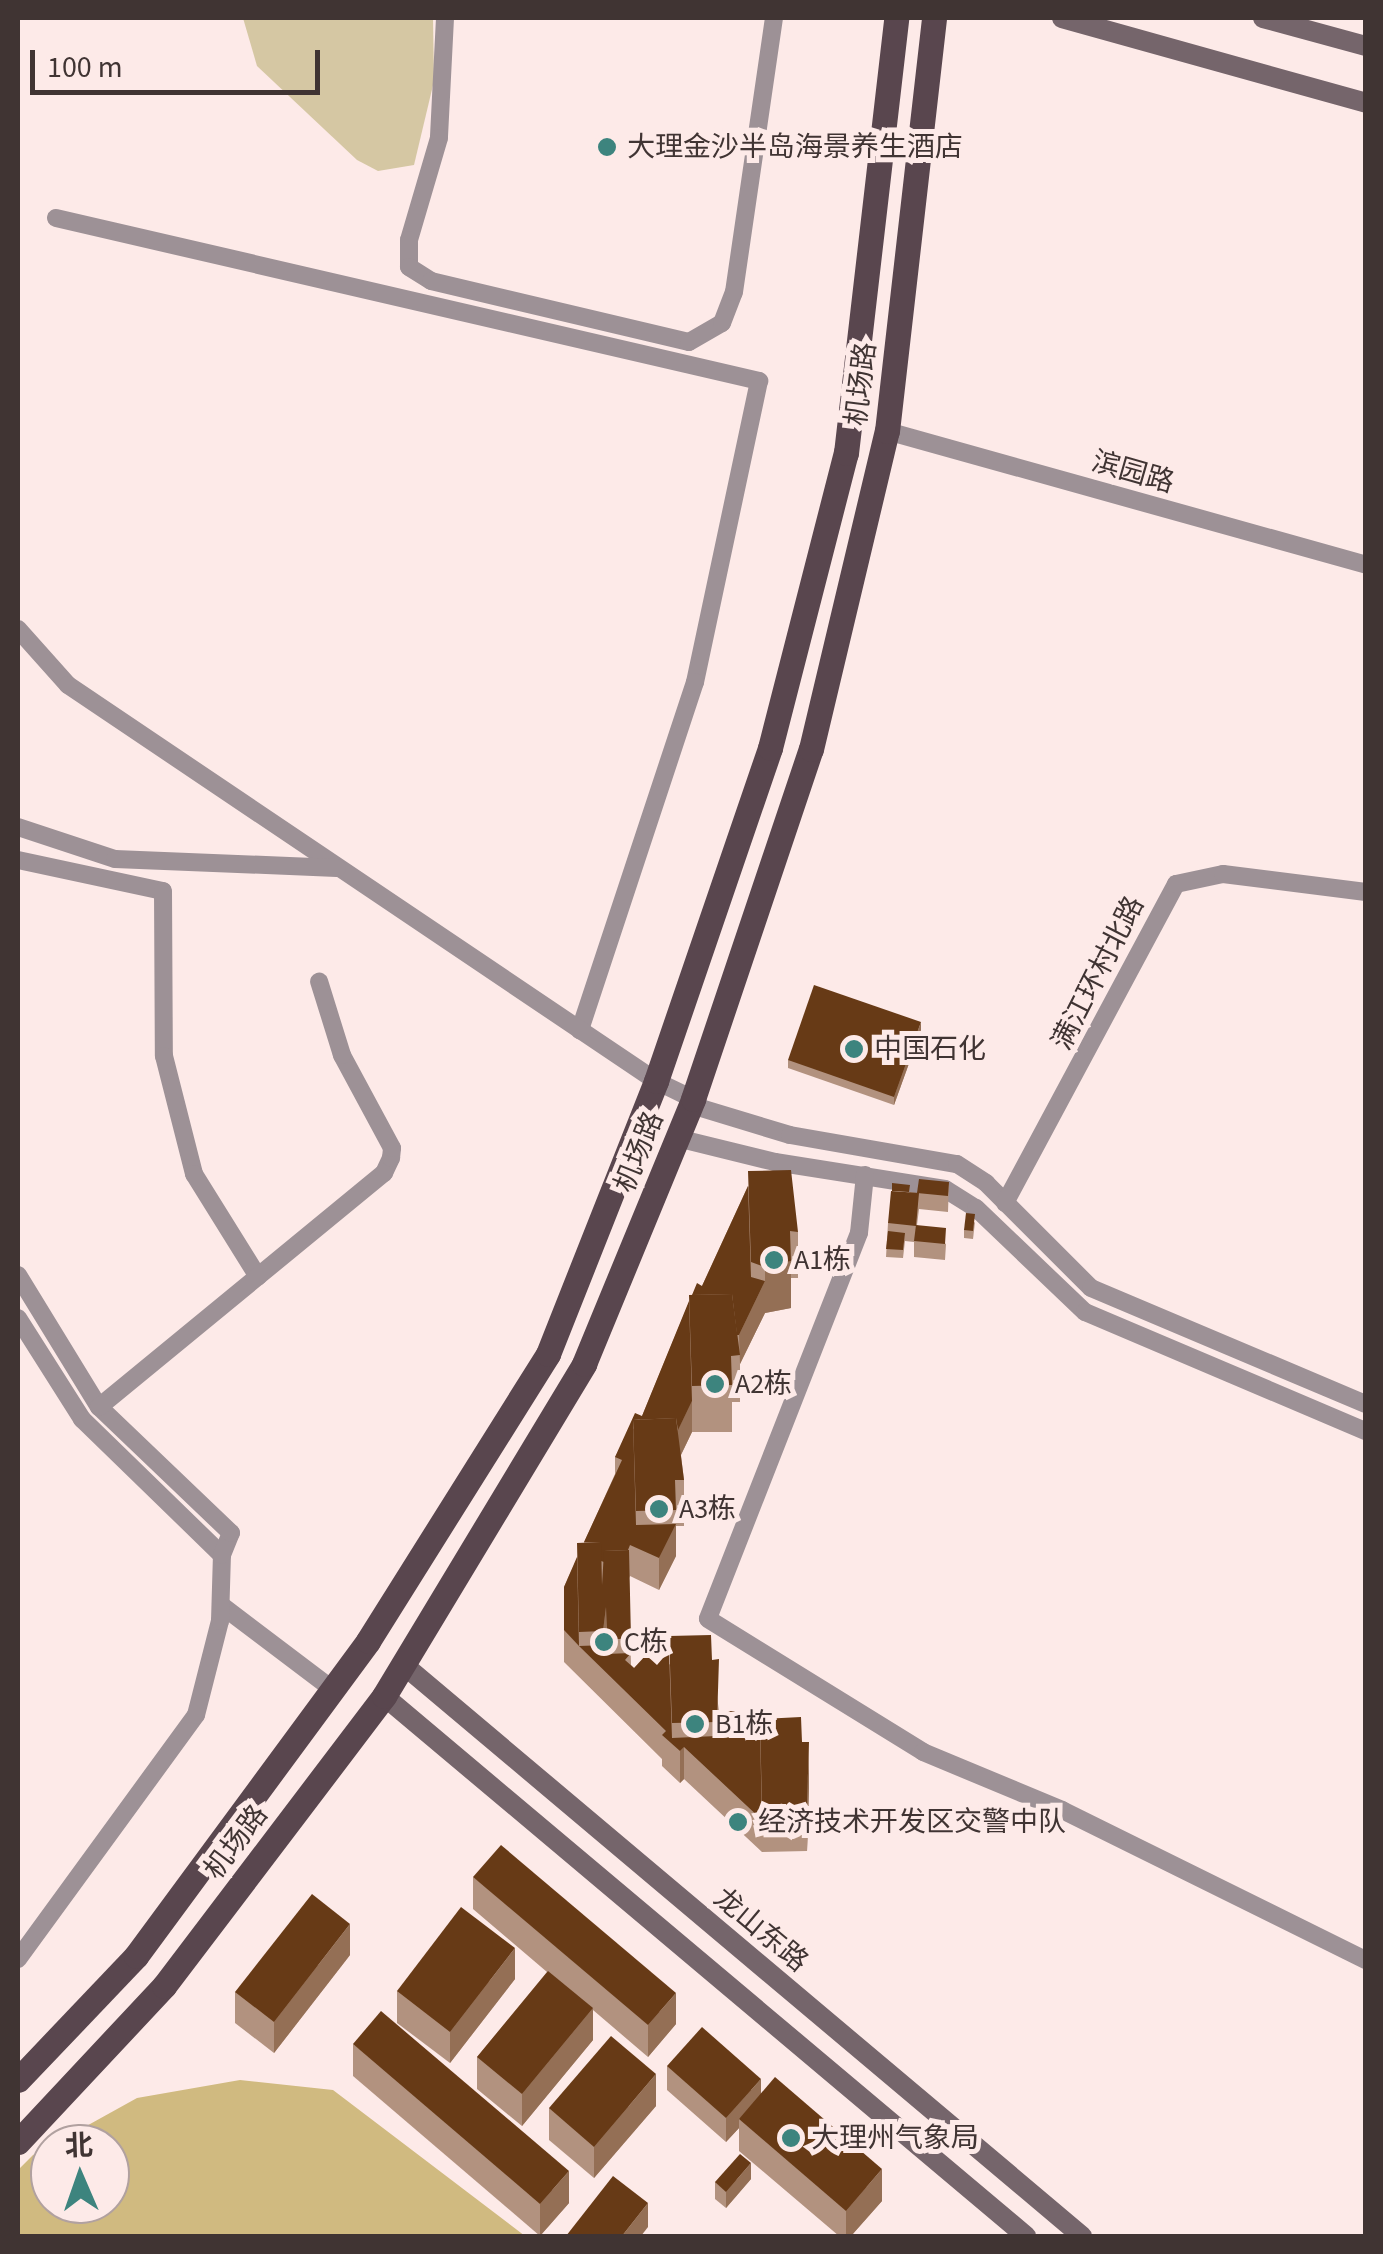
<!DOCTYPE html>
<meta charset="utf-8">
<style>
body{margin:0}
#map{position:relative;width:1383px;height:2254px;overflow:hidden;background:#fdeae8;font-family:"Source Sans 3","Noto Sans SC",sans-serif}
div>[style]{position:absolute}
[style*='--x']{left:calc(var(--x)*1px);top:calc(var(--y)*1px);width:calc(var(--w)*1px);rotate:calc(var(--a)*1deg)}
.green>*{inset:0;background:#d5c7a3}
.forest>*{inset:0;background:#d0ba80}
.street>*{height:18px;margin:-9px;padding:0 9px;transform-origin:9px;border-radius:9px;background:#9d9196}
.secondary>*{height:20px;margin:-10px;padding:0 10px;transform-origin:10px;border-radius:10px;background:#75656b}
.primary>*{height:25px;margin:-12.5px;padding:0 12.5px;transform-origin:12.5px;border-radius:12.5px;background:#59464e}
.wall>*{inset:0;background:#b2927f}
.shaded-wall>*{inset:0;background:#946f55}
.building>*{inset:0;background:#673a16}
.dots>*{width:28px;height:28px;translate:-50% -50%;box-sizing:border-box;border:5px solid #fdeae8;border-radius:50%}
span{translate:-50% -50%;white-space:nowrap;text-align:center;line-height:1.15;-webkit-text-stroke:10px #fdeae8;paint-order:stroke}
.poi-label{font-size:28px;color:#403433}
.left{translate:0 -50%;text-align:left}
.street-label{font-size:28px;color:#403433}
.frame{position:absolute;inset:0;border:20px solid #403433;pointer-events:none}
.north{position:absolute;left:30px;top:2124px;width:100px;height:100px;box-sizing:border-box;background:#fdeae8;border:2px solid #b1a1a0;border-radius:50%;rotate:358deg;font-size:28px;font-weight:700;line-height:40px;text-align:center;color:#403433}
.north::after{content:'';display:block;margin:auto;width:35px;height:45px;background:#3d847e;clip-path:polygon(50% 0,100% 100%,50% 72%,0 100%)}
.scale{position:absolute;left:30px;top:50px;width:290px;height:45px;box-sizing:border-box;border:5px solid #403433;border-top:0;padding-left:12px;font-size:30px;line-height:35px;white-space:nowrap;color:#403433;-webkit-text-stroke:8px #fdeae8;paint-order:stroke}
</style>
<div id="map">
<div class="green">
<i style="clip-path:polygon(243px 18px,433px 18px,434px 81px,414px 165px,378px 171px,357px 160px,257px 66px)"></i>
</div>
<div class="forest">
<i style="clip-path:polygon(240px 2080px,333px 2090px,525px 2236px,18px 2236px,18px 2170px,33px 2155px,50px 2146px,50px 2204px,110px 2204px,110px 2144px,54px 2144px,137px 2098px)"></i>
</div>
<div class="street">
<i style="--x:445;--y:18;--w:120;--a:92.9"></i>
<i style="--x:439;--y:138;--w:106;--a:106.4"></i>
<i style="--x:409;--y:240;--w:27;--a:90"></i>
<i style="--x:409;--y:267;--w:26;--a:32"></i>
<i style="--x:431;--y:281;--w:265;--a:13.3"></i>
<i style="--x:689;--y:342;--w:38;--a:-30"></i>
<i style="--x:722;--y:323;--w:33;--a:-69"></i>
<i style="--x:734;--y:292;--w:277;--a:-81.7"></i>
<i style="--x:56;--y:218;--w:722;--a:13.05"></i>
<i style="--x:759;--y:381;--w:308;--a:102"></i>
<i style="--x:695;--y:682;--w:367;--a:108.3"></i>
<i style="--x:887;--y:431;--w:497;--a:15.6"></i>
<i style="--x:18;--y:629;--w:75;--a:48.2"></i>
<i style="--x:68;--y:685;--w:709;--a:33.96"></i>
<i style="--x:656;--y:1081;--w:41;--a:25.9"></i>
<i style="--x:18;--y:827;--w:102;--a:18.3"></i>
<i style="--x:115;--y:859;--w:222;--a:2.3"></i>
<i style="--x:18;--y:860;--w:148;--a:12.1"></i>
<i style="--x:163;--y:891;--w:165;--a:89.7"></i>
<i style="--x:164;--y:1056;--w:122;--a:75.7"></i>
<i style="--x:194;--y:1174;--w:121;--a:58.1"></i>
<i style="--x:691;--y:1105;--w:103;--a:16.9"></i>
<i style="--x:790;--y:1135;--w:169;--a:9.9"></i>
<i style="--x:957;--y:1164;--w:35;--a:33"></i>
<i style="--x:986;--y:1183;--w:148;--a:45"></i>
<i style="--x:1091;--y:1288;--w:298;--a:22.9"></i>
<i style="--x:677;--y:1138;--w:101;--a:13.8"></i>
<i style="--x:775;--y:1162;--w:172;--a:9"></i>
<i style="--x:945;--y:1189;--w:36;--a:32"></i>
<i style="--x:976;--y:1208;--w:151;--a:43.7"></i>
<i style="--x:1085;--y:1312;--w:305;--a:23"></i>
<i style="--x:865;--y:1175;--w:58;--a:95.9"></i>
<i style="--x:859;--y:1233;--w:414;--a:111.4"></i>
<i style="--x:708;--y:1619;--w:253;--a:31.7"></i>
<i style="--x:923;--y:1752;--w:151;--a:22.6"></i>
<i style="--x:1062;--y:1810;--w:339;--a:26.3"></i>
<i style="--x:1005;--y:1203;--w:362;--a:-61.8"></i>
<i style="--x:1176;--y:884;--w:48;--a:-12"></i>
<i style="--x:1223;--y:874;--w:144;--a:7.2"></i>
<i style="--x:18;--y:1275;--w:155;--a:58.5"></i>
<i style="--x:18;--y:1318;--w:120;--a:57.6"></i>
<i style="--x:82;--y:1419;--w:195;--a:44.2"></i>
<i style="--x:221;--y:1605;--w:139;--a:37.1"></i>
<i style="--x:18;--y:1959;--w:302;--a:-53.9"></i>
<i style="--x:196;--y:1715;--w:97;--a:-75.7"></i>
<i style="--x:220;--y:1621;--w:66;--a:-88.3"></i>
<i style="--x:222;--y:1555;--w:24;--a:-68"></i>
<i style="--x:231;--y:1533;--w:182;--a:-136.3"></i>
<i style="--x:99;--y:1407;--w:369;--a:-39.4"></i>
<i style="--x:384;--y:1173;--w:17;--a:-65"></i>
<i style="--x:391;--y:1158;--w:10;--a:-84"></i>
<i style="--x:392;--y:1148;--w:106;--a:-118.3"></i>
<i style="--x:342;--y:1055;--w:77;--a:-107.3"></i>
</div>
<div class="secondary">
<i style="--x:1062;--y:18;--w:316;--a:15.6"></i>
<i style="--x:1263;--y:18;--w:107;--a:15.2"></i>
<i style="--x:405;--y:1666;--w:885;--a:40.1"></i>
<i style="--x:384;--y:1696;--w:839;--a:40.07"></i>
</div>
<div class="primary">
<i style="--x:18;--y:2080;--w:171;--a:-46.4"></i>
<i style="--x:136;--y:1956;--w:391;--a:-53.6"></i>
<i style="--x:368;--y:1641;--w:339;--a:-57.9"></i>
<i style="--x:548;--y:1354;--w:294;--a:-68.4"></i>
<i style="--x:656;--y:1081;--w:352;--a:-71.1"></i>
<i style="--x:770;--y:748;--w:305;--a:-75.6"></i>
<i style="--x:846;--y:453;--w:438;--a:-83.4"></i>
<i style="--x:18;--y:2142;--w:214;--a:-46.9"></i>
<i style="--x:164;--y:1986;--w:364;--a:-52.8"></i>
<i style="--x:384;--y:1696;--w:388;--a:-58.9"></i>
<i style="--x:584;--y:1364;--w:287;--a:-67.6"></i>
<i style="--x:693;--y:1099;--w:369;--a:-71.4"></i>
<i style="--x:811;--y:749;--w:327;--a:-76.6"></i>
<i style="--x:887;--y:431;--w:416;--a:-83.5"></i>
</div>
<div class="wall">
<i style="clip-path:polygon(921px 1030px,894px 1105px,788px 1068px,788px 1060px)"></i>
<i style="clip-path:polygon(949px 1182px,948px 1212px,919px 1209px,917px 1225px,946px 1244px,945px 1260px,914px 1257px,914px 1242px,905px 1241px,903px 1258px,886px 1257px,888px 1223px,910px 1192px,917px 1193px)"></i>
<i style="clip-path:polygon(748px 1186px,798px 1232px,798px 1278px,791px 1278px,791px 1308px,765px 1313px,740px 1364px,740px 1402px,732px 1402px,732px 1432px,692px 1432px,681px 1455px,684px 1480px,684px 1526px,676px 1526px,676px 1556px,659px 1590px,630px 1576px,629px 1578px,631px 1665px,634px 1668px,712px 1660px,719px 1711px,760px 1733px,802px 1742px,809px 1788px,807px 1851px,762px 1852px,684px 1779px,680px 1783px,662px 1766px,662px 1759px,564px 1662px,564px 1587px,615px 1474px,615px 1457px,642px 1416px,692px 1295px,702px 1286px)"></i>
<i style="clip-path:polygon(975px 1222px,973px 1239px,964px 1238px,964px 1230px)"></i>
<i style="clip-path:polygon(473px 1877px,676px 2024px,648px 2057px,593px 2010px,593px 2040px,522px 2126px,477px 2089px,477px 2057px,547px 1972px,473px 1909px)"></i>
<i style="clip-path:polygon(350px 1955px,274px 2053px,235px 2023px,235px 1992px)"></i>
<i style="clip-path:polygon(515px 1979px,450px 2063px,397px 2023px,397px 1991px)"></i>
<i style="clip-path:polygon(353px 2044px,569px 2203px,540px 2236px,353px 2076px)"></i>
<i style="clip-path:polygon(667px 2066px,761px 2093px,882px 2201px,851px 2236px,839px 2236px,739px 2151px,739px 2128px,726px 2142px,667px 2090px)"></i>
<i style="clip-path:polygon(656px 2106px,594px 2178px,549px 2140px,549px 2108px)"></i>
<i style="clip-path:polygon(751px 2179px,726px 2208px,715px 2199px,715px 2182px)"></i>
</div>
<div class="shaded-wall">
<i style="clip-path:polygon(921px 1022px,921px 1030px,894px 1105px,894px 1097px)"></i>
<i style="clip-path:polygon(791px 1261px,791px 1308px,765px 1313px,740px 1364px,739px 1335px,765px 1281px,765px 1267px)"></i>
<i style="clip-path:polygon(692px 1401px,692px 1432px,676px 1465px,676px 1433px)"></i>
<i style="clip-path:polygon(676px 1524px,676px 1556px,659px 1590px,659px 1558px)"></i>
<i style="clip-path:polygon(606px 1607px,606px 1654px,603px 1670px,603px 1631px)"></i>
<i style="clip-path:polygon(809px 1742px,809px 1788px,807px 1851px,807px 1805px)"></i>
<i style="clip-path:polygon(684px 1747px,684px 1779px,680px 1783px,680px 1751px)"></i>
<i style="clip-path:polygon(350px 1924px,350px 1955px,274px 2053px,274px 2022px)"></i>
<i style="clip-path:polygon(515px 1948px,515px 1979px,450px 2063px,450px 2032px)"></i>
<i style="clip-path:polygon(676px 1993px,676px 2024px,648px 2057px,648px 2025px)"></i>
<i style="clip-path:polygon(593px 2008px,593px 2040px,522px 2126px,522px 2094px)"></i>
<i style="clip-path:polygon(656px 2074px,656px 2106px,594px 2178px,594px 2147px)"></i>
<i style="clip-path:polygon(761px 2079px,761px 2103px,739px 2119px,739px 2128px,726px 2142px,726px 2118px)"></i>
<i style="clip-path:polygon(751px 2163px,751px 2179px,726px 2208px,726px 2192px)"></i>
<i style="clip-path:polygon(882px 2169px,882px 2201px,851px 2236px,846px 2236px,846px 2211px)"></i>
<i style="clip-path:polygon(569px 2171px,569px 2203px,540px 2236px,540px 2204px)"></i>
<i style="clip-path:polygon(648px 2203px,648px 2227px,641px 2236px,622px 2236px)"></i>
</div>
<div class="building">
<i style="clip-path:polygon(814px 985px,921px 1022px,894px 1097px,788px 1060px)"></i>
<i style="clip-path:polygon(791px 1170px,798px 1232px,790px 1231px,791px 1261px,765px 1267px,751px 1262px,748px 1171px)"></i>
<i style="clip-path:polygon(919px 1179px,949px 1182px,948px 1196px,917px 1193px)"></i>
<i style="clip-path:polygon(892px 1183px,910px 1185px,909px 1192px,892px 1191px)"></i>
<i style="clip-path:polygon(748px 1186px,751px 1277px,765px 1281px,739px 1335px,737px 1335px,732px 1294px,692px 1295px,697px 1283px,702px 1286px)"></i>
<i style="clip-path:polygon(891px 1191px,919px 1193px,916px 1226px,888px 1223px)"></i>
<i style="clip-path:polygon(966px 1213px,975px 1214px,973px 1231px,964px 1230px)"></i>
<i style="clip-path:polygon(916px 1225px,946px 1228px,945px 1244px,914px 1241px)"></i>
<i style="clip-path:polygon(888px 1231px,905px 1233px,903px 1250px,886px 1249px)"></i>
<i style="clip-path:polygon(732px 1294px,740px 1355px,731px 1356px,732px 1385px,692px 1386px,689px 1295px)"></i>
<i style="clip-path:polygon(689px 1301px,692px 1401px,678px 1430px,676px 1418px,633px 1420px,636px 1525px,676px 1524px,659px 1558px,630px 1545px,628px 1550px,604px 1551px,604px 1562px,601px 1561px,601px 1542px,584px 1542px,622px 1460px,615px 1457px,635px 1413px,642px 1416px)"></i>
<i style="clip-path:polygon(676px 1418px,684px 1480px,675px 1480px,676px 1510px,636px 1511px,633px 1420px)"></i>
<i style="clip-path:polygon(601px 1542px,602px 1585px,604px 1551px,629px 1550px,631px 1639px,607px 1639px,606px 1607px,603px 1631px,579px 1632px,577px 1543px)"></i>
<i style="clip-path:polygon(577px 1557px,579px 1646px,564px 1630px,564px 1587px)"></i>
<i style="clip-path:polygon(711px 1635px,712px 1660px,719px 1659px,717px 1722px,672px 1723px,669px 1636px)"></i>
<i style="clip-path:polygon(607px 1645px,607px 1654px,631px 1653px,625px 1660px,634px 1668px,646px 1655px,657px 1665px,669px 1651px,672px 1738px,717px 1736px,718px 1711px,734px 1711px,760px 1733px,762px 1820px,684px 1747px,680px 1751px,662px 1735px,666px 1731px,579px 1646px)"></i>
<i style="clip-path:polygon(801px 1717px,802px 1742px,809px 1742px,807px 1805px,762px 1806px,760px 1719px)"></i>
<i style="clip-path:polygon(501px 1845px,676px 1993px,648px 2025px,473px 1877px)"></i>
<i style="clip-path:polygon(312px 1894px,350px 1924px,274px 2022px,235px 1992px)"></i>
<i style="clip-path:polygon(461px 1907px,515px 1948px,450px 2032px,397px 1991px)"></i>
<i style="clip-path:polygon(548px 1971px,593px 2008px,522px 2094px,477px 2057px)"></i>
<i style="clip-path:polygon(381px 2011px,569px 2171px,540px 2204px,353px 2044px)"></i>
<i style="clip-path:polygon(702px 2027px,761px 2079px,726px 2118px,667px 2066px)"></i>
<i style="clip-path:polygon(611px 2036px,656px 2074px,594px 2147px,549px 2108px)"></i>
<i style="clip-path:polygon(775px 2077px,882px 2169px,846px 2211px,739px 2119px)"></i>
<i style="clip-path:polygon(740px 2154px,751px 2163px,726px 2192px,715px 2182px)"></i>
<i style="clip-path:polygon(613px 2176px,648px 2203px,622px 2236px,566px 2236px)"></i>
</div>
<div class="dots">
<i style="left:607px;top:147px;background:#3d847e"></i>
<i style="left:854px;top:1049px;background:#3d847e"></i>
<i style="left:774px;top:1260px;background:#3d847e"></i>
<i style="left:715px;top:1384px;background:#3d847e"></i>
<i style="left:659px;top:1509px;background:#3d847e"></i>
<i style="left:604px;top:1642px;background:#3d847e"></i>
<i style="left:695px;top:1724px;background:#3d847e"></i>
<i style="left:738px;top:1822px;background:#3d847e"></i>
<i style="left:791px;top:2138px;background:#3d847e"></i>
</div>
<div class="poi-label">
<span class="left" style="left:627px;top:147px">大理金沙半岛海景养生酒店</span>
<span class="left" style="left:874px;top:1049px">中国石化</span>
<span class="left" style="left:794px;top:1260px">A1栋</span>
<span class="left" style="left:735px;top:1384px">A2栋</span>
<span class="left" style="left:679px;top:1509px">A3栋</span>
<span class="left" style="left:624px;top:1642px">C栋</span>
<span class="left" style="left:715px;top:1724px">B1栋</span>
<span class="left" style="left:758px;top:1822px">经济技术开发区交警中队</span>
<span class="left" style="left:811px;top:2138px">大理州气象局</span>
</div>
<div class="street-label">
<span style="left:861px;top:384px;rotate:-83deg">机场路</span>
<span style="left:1133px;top:472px;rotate:16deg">滨园路</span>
<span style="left:1098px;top:973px;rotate:-63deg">满江环村北路</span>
<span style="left:639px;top:1152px;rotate:-68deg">机场路</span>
<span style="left:236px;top:1842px;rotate:-53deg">机场路</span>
<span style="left:761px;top:1930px;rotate:40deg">龙山东路</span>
</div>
<div class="frame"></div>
<div class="north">北</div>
<div class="scale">100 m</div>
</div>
